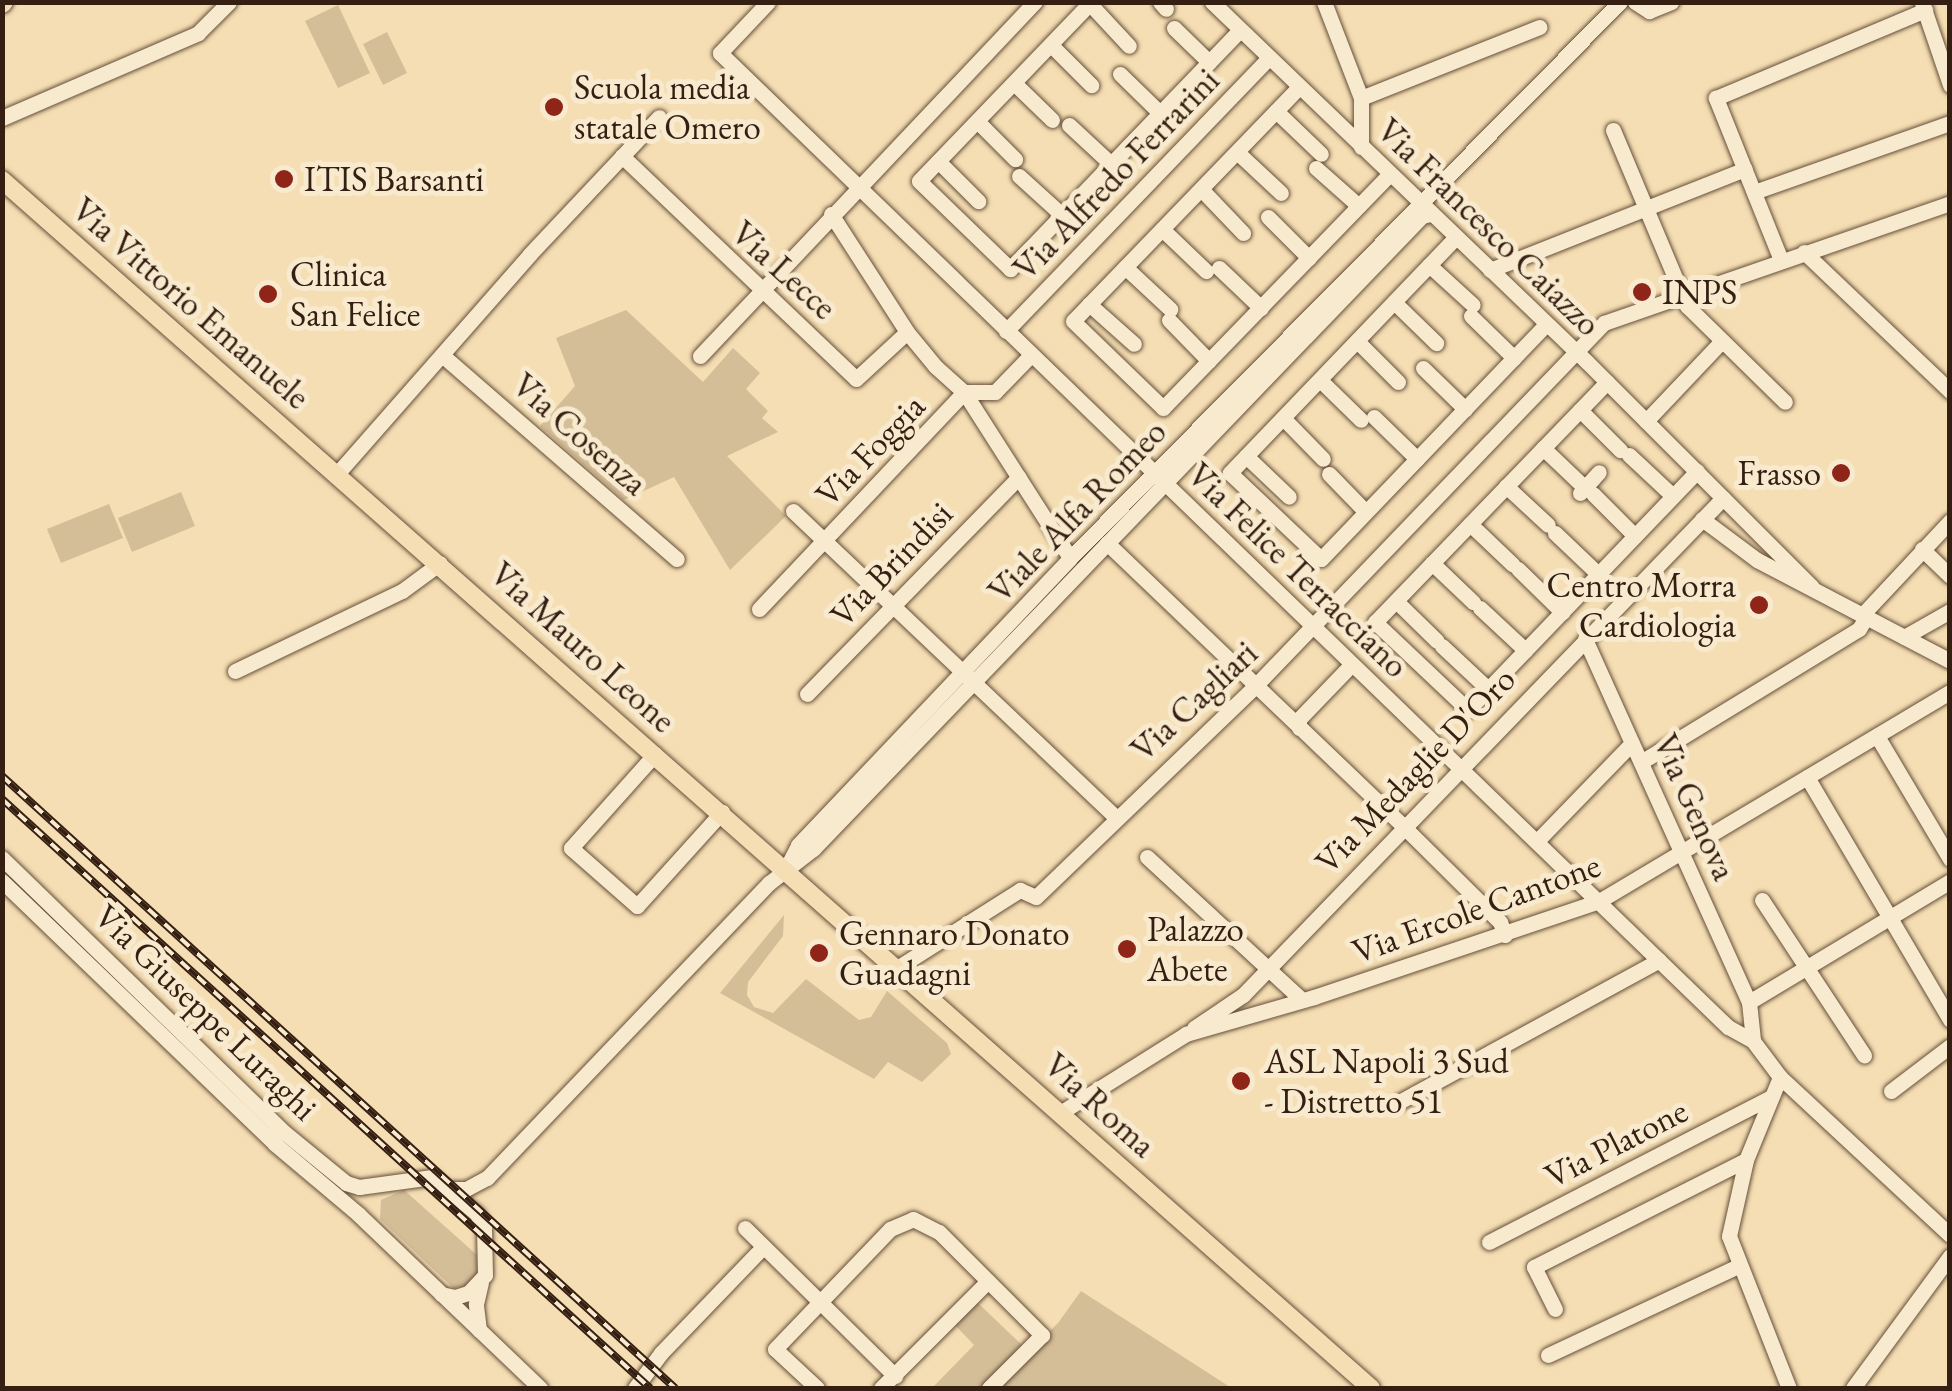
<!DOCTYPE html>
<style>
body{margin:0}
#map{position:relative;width:1952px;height:1391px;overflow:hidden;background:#f5deb3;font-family:"EB Garamond",serif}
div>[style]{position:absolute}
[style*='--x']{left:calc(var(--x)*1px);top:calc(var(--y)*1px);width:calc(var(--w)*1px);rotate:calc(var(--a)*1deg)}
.green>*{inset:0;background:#d4be98}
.roads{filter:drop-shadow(0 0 2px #654f3a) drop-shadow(0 0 2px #654f3a)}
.minor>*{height:15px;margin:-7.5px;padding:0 7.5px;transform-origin:7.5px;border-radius:7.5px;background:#f8eace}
.major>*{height:18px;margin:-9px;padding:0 9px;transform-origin:9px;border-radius:9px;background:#f5deb3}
.highway>*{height:20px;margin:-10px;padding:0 10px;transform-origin:10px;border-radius:10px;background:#f5deb3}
.rail>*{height:8px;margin-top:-4px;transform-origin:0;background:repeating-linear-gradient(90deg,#f8eace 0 11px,#351f12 0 22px);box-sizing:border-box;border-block:2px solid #351f12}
.dots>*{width:28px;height:28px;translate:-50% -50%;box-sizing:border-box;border:5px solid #f8eace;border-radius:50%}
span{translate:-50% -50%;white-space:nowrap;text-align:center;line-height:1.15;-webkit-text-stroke:10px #f8eace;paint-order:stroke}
.poi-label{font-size:35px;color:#351f12}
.left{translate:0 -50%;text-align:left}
.right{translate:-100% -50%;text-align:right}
.street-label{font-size:35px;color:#351f12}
.frame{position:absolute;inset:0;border:5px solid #351f12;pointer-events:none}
</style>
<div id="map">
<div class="green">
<i style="clip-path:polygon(338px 5px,370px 73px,338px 88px,305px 21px)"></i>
<i style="clip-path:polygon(387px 32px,407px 73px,383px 85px,363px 44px)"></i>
<i style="clip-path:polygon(626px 310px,703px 382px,733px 348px,760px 373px,746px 389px,768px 411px,762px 418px,778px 432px,727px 456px,786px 516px,730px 570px,674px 477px,624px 500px,540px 426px,575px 386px,556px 338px)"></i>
<i style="clip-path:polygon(181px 492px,195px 526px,132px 552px,118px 518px)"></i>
<i style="clip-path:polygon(109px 504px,123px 538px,61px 563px,47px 529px)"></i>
<i style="clip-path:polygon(784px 915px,783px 936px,748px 982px,747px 995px,754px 1007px,773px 1013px,806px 979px,859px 1020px,871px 1017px,887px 991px,947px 1043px,951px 1054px,922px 1082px,888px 1062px,874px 1079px,720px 993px)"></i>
<i style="clip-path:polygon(404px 1190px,477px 1255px,482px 1269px,466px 1286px,454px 1288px,448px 1283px,380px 1219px,381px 1200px)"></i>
<i style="clip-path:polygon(1081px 1291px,1230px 1387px,993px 1388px,1058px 1323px)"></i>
<i style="clip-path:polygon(978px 1303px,1024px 1347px,983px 1388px,932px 1388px,974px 1345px,955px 1325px)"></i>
</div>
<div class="roads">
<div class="minor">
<i style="--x:768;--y:2;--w:70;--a:133.3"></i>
<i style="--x:720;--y:53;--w:1402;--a:44.02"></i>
<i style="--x:1728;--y:1027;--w:29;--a:29"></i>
<i style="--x:1753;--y:1041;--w:45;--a:53.1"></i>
<i style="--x:1780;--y:1077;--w:232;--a:42.9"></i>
<i style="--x:1091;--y:2;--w:248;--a:133.9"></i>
<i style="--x:919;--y:181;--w:127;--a:44"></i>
<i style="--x:1010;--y:269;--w:332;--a:-46.1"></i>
<i style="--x:1160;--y:2;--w:9;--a:49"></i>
<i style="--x:1212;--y:2;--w:520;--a:43.83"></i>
<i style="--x:1587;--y:362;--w:318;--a:45"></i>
<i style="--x:1324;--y:2;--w:103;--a:68.9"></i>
<i style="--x:1361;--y:98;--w:49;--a:90"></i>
<i style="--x:1635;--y:2;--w:17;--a:33"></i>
<i style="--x:1649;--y:11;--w:24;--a:-22"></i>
<i style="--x:1922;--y:3;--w:87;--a:71.1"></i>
<i style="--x:1090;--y:4;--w:57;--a:47.1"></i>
<i style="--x:1174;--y:28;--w:49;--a:44.2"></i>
<i style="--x:1051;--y:45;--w:57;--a:45"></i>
<i style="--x:1120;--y:74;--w:56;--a:44.3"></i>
<i style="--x:1014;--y:83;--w:53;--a:44.2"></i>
<i style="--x:1299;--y:87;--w:325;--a:134"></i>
<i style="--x:1073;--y:321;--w:125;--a:44"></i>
<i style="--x:1163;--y:408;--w:326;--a:-45.9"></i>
<i style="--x:1361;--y:98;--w:192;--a:-21.7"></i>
<i style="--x:1276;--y:111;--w:62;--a:43.7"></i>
<i style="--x:2;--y:118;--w:214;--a:-23.4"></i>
<i style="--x:198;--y:33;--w:44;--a:-45"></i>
<i style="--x:977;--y:121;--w:54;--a:45"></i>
<i style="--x:1069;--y:125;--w:57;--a:42.9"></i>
<i style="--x:1613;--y:130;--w:191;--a:67.2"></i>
<i style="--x:1687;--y:306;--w:137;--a:44.4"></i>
<i style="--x:1237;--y:152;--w:60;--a:43"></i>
<i style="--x:622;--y:156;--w:323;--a:43.6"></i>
<i style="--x:856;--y:379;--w:69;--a:-42.7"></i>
<i style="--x:938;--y:161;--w:57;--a:45"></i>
<i style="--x:1316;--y:168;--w:57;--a:41.5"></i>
<i style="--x:1019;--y:176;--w:58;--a:42.2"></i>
<i style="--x:1201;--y:189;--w:61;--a:46.3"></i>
<i style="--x:1754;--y:192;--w:208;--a:-19.4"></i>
<i style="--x:831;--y:214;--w:140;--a:57.2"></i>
<i style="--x:907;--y:332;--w:45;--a:50.4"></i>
<i style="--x:936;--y:367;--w:38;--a:42"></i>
<i style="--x:964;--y:392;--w:197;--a:57.4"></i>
<i style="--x:1268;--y:217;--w:58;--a:45"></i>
<i style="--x:1162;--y:229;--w:61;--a:43.7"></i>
<i style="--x:1456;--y:237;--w:327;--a:133.8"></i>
<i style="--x:1230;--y:473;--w:125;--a:43.4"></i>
<i style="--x:1321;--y:559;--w:325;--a:-46.2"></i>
<i style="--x:1804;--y:252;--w:202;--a:43.6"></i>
<i style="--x:1781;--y:260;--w:175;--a:-111.9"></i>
<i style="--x:1716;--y:98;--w:227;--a:-22.8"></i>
<i style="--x:1429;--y:265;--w:59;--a:42.3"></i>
<i style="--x:1125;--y:267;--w:62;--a:43"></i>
<i style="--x:1219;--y:268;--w:58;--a:43.6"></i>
<i style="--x:1490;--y:270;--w:274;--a:-21.6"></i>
<i style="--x:1394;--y:302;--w:59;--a:44.3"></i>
<i style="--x:1089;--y:304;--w:60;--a:41.6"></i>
<i style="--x:1471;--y:316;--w:60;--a:44.3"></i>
<i style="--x:1169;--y:320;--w:57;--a:45.7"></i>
<i style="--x:1006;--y:331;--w:379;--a:-46.1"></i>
<i style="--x:1357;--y:341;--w:58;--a:45"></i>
<i style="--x:442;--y:355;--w:311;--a:41"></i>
<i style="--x:700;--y:356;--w:487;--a:-46.6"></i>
<i style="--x:1423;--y:368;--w:59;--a:44.3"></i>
<i style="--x:1320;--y:380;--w:57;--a:44.3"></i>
<i style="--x:1607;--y:382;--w:334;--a:134"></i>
<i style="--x:1375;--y:622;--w:128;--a:43.4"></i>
<i style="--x:1468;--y:710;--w:331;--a:-46.2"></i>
<i style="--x:964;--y:392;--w:31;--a:0"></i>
<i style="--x:995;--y:392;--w:52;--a:-45.8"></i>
<i style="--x:1580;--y:410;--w:57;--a:45"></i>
<i style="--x:1374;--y:417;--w:60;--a:44.3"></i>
<i style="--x:1283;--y:418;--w:57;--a:45.7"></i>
<i style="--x:1646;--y:421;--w:110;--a:-46.5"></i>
<i style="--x:1543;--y:448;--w:58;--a:43.6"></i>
<i style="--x:1629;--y:455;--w:60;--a:43"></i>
<i style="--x:1246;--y:456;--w:59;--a:43.6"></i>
<i style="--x:1329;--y:474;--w:53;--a:45.8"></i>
<i style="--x:336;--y:475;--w:294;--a:-48.7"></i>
<i style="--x:530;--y:254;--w:188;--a:-46.7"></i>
<i style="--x:1506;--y:486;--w:57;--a:42.9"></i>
<i style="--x:1580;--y:493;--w:28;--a:-48"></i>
<i style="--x:1593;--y:494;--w:59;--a:45"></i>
<i style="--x:793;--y:511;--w:444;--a:43.5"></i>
<i style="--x:1702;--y:519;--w:69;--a:36.7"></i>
<i style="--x:1757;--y:560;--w:218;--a:27.6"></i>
<i style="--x:1470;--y:524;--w:59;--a:43.6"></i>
<i style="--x:1555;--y:533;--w:59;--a:43.6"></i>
<i style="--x:1107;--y:543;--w:408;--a:43.7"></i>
<i style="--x:1402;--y:825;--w:138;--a:44.7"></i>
<i style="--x:1500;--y:922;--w:14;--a:69"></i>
<i style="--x:1922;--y:549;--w:39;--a:44"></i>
<i style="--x:1432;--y:563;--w:57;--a:43.6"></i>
<i style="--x:1518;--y:569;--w:62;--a:44.3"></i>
<i style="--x:1396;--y:601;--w:57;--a:44.3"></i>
<i style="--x:1480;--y:608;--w:62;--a:43"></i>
<i style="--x:759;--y:609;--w:299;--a:-46.6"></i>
<i style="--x:1862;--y:615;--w:129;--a:-46.9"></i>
<i style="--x:1904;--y:637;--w:53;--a:-29.5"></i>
<i style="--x:1585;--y:639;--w:398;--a:65.7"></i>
<i style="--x:1749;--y:1002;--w:39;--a:84"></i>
<i style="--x:1442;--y:646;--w:63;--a:43.1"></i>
<i style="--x:235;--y:671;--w:185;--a:-25.6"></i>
<i style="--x:402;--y:591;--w:47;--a:-36.4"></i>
<i style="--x:807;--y:694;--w:303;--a:-45.7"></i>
<i style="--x:1299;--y:728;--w:9;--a:-90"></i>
<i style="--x:1299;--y:719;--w:76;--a:-46.1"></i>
<i style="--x:1877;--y:736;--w:143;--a:59.3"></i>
<i style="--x:655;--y:754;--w:126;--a:131.8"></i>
<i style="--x:571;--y:848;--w:88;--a:41.3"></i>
<i style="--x:637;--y:906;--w:127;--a:-47.9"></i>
<i style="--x:1641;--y:762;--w:255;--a:-31.4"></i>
<i style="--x:1859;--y:629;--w:14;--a:-60"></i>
<i style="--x:1807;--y:777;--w:282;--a:59.5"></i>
<i style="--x:1537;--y:841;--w:136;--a:-45.9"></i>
<i style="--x:1147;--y:857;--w:208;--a:42.7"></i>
<i style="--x:2;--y:858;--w:395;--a:44.2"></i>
<i style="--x:285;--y:1133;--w:79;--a:39.3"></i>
<i style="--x:346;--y:1183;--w:14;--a:17"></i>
<i style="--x:359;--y:1187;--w:74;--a:-7.8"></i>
<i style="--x:432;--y:1177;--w:58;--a:39.4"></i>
<i style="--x:477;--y:1214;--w:16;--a:63"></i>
<i style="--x:484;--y:1228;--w:47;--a:88.8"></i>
<i style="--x:485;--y:1275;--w:25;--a:133"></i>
<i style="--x:468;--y:1293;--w:14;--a:163"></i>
<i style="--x:455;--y:1297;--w:14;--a:-168"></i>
<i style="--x:788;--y:865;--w:22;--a:-63"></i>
<i style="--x:798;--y:845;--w:395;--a:-46.5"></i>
<i style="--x:1070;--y:558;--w:782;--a:-45.31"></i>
<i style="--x:2;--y:881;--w:379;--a:43.9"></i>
<i style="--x:275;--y:1144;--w:109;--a:40.1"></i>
<i style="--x:358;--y:1214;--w:252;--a:43.7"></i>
<i style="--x:1762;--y:900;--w:186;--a:56.7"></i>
<i style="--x:897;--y:968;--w:146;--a:-32.4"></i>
<i style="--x:1020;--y:890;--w:17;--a:24"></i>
<i style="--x:1036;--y:897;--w:304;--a:-43.9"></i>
<i style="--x:1255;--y:686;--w:504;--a:-46.13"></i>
<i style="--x:1604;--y:323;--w:366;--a:-19.1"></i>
<i style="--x:1749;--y:1002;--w:235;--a:-31"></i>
<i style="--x:1194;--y:1028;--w:59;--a:-34"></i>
<i style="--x:1243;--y:995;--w:691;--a:-46"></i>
<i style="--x:1780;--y:1077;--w:90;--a:112.3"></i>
<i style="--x:1746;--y:1160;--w:78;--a:102.6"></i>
<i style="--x:1729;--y:1236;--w:163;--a:68.5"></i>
<i style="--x:1891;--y:1091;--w:74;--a:-37.3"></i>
<i style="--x:1399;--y:1102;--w:296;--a:-28.6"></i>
<i style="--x:1060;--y:1113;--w:149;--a:-32.1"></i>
<i style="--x:1186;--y:1034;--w:133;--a:-16.1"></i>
<i style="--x:1314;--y:997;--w:301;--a:-18.6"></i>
<i style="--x:1599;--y:901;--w:409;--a:-30.8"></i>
<i style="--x:449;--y:1189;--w:17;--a:0"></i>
<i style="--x:466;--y:1189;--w:24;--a:-28"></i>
<i style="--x:487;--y:1178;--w:408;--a:-46.3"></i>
<i style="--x:769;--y:883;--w:56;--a:-37.7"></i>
<i style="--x:813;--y:849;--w:878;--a:-46.11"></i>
<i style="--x:1422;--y:216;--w:9;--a:-13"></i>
<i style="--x:745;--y:1228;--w:211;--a:44.6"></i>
<i style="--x:1489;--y:1242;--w:317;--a:-27.2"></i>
<i style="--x:1555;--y:1309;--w:47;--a:-116.6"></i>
<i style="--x:1534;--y:1267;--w:237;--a:-26.8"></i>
<i style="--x:479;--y:1330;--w:26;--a:-97"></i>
<i style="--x:476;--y:1304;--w:22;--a:-77"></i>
<i style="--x:1548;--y:1355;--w:210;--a:-25.1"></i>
<i style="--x:635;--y:1388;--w:44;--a:-53.4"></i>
<i style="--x:661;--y:1353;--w:147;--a:-46.1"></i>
<i style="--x:817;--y:1388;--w:57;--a:-137.1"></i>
<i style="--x:775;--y:1349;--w:166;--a:-46.2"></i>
<i style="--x:890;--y:1229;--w:25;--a:-23"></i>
<i style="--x:913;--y:1219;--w:29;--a:27"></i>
<i style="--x:939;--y:1232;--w:146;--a:45"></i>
<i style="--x:1042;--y:1335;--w:75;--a:135"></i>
<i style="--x:881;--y:1388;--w:151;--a:-45"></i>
<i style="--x:1853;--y:1388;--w:164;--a:-53.7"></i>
</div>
<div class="major">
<i style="--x:2;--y:180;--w:1826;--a:41.43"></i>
</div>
<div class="highway">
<i style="--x:2;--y:3;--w:1;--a:-45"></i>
</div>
</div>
<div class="rail">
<i style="--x:2;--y:776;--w:910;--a:42.28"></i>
<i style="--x:2;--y:799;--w:876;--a:42.27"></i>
</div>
<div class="dots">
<i style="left:554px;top:107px;background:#8f2418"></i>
<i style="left:284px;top:179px;background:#8f2418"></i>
<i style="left:1642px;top:292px;background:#8f2418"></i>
<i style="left:268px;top:294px;background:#8f2418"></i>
<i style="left:1841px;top:473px;background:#8f2418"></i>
<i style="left:1759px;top:605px;background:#8f2418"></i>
<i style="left:1127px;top:949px;background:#8f2418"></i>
<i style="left:819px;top:953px;background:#8f2418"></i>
<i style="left:1241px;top:1081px;background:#8f2418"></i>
</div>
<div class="poi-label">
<span class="left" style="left:574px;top:107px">Scuola media<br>statale Omero</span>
<span class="left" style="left:304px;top:179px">ITIS Barsanti</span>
<span class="left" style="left:290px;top:294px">Clinica<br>San Felice</span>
<span class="left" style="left:1662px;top:292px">INPS</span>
<span class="right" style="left:1821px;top:473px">Frasso</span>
<span class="right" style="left:1736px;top:605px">Centro Morra<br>Cardiologia</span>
<span class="left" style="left:1147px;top:949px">Palazzo<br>Abete</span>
<span class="left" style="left:839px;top:953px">Gennaro Donato<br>Guadagni</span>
<span class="left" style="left:1264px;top:1081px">ASL Napoli 3 Sud<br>- Distretto 51</span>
</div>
<div class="street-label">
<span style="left:1116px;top:174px;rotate:-46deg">Via Alfredo Ferrarini</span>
<span style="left:1489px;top:227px;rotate:44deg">Via Francesco Caiazzo</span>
<span style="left:784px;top:270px;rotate:42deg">Via Lecce</span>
<span style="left:191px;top:303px;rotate:41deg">Via Vittorio Emanuele</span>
<span style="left:580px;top:434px;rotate:41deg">Via Cosenza</span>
<span style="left:870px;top:450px;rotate:-46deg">Via Foggia</span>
<span style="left:1077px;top:511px;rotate:-46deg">Viale Alfa Romeo</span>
<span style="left:891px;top:564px;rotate:-46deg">Via Brindisi</span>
<span style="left:1298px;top:570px;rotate:44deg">Via Felice Terracciano</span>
<span style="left:583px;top:647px;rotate:42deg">Via Mauro Leone</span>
<span style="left:1194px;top:701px;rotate:-43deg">Via Cagliari</span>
<span style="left:1415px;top:770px;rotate:-46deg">Via Medaglie D'Oro</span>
<span style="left:1695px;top:807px;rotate:66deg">Via Genova</span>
<span style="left:1476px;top:908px;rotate:-20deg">Via Ercole Cantone</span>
<span style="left:206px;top:1012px;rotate:44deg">Via Giuseppe Luraghi</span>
<span style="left:1100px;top:1105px;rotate:42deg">Via Roma</span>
<span style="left:1616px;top:1143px;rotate:-27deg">Via Platone</span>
</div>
<div class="frame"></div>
</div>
